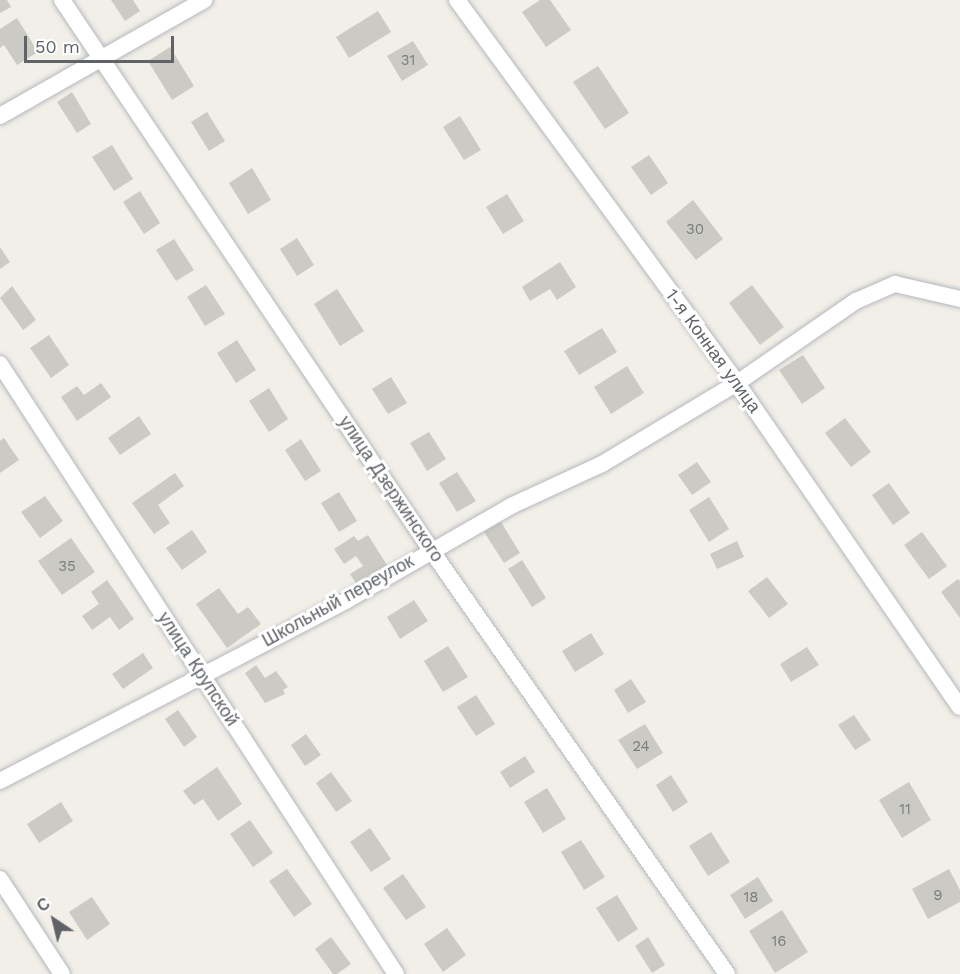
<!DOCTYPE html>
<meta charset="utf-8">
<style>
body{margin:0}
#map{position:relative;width:960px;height:974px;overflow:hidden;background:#f1efe8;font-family:"Work Sans",sans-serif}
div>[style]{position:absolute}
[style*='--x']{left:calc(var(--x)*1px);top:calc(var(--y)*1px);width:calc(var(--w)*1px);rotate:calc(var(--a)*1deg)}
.building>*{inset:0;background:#cccac5}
.roads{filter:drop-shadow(0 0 2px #b5b8bc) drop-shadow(0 0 2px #b5b8bc)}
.minor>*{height:16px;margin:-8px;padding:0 8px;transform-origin:8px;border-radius:8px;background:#fff}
span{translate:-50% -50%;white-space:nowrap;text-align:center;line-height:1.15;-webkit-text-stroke:6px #fff;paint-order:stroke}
.number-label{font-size:15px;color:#7a7d7f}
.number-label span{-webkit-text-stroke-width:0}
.street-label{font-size:18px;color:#5f6368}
.north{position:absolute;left:24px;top:890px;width:60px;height:60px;-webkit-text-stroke:4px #fff;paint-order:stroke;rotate:325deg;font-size:16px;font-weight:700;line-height:24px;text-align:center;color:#5f6368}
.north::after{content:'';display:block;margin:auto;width:21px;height:27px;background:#5f6368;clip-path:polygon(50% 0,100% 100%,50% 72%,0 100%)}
.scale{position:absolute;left:24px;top:36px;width:150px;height:27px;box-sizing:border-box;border:3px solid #5f6368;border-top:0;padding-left:8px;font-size:18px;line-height:21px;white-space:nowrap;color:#5f6368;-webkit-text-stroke:4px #fff;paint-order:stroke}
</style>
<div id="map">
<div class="building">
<i style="clip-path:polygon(0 0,7px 0,11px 7px,0 13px)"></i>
<i style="clip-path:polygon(111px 0,133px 0,140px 11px,125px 21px)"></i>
<i style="clip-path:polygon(540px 0,550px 0,571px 30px,546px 47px,522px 12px)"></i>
<i style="clip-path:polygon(378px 11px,391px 32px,349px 58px,336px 37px)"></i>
<i style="clip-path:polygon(17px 18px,38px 52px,17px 65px,4px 45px,0 48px,0 29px)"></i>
<i style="clip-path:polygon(413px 41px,428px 65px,402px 81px,387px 56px)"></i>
<i style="clip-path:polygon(170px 47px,194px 86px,172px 100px,148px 61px)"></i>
<i style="clip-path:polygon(598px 66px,629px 113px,605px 129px,573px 82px)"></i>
<i style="clip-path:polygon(72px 92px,91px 124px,77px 133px,57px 102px)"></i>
<i style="clip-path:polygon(207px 112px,225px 141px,209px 151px,191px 122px)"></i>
<i style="clip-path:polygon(460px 116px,481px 150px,464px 160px,443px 127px)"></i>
<i style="clip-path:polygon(112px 145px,133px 179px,114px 191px,92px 157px)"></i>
<i style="clip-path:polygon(649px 155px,668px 183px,651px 195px,631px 167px)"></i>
<i style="clip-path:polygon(252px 168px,271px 200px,248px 214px,229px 183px)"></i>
<i style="clip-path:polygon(140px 191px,160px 223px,144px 234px,123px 202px)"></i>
<i style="clip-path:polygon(507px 194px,524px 221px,503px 234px,486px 207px)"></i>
<i style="clip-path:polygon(693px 200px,723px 239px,696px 260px,666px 222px)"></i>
<i style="clip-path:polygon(297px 238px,314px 265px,297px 276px,280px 249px)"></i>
<i style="clip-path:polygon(174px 239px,194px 270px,176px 281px,156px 250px)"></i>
<i style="clip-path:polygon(0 247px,10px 262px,0 269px)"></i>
<i style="clip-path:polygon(560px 262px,576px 287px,557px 300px,550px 289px,530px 301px,522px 287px)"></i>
<i style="clip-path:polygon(206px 285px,225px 314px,205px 326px,187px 297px)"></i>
<i style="clip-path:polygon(752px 285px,784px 327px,760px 345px,729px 303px)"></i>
<i style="clip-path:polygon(12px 286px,36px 320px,23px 330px,0 298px)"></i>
<i style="clip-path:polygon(337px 289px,364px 331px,340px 346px,314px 304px)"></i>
<i style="clip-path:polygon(602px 328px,617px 352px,579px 375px,564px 351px)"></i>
<i style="clip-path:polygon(49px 335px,69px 365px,51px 378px,30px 348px)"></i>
<i style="clip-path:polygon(237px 340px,256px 370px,236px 383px,217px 353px)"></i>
<i style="clip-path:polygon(803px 355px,825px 388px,802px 404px,779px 370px)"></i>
<i style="clip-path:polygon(627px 366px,644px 393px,611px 414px,594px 387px)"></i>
<i style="clip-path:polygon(391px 377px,407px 403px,388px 414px,372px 389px)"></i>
<i style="clip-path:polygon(101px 383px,111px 397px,77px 421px,61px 397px,77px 386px,84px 395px)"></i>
<i style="clip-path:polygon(269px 388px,288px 419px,269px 432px,249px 401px)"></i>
<i style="clip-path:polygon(139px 416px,151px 434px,120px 455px,108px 438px)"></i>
<i style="clip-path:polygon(845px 418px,871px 452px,851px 467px,825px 433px)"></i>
<i style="clip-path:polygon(429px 432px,446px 459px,427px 471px,410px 443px)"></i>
<i style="clip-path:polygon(4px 438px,19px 460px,0 473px,0 441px)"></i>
<i style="clip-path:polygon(301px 439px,321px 471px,305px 481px,285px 450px)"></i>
<i style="clip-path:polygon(697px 462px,711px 482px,692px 495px,678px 475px)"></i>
<i style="clip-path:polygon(457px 472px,476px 501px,457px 512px,439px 483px)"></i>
<i style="clip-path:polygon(175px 473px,184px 486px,158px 505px,170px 523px,154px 534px,132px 503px)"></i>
<i style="clip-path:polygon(889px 483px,910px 513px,893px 525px,872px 495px)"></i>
<i style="clip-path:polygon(339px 492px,357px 521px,339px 532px,321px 503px)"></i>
<i style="clip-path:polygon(45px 496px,63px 521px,40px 538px,21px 512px)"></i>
<i style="clip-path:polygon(709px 497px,729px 529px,709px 542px,689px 510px)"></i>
<i style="clip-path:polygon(501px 522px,520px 553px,504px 563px,484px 532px)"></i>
<i style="clip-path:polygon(192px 530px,207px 552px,182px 570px,166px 548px)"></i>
<i style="clip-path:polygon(922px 532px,947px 566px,929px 579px,904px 545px)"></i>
<i style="clip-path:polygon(368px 535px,387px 565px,357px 585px,350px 574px,363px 566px,356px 556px,344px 564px,334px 549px,354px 536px,358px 541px)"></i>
<i style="clip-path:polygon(71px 538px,95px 572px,62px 595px,38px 561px)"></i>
<i style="clip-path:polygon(737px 541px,744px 557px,717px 569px,710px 554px)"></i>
<i style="clip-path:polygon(522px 560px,546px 598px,532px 607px,508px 569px)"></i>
<i style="clip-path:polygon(767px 577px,788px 604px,769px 618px,748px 591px)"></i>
<i style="clip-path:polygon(958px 579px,960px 581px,960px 618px,941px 592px)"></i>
<i style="clip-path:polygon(107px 580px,134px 619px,119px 630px,110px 617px,92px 630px,82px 616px,99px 604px,91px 592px)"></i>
<i style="clip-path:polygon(219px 588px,238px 614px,248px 607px,261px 624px,227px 648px,196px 604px)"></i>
<i style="clip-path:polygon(414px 600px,428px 621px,400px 639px,387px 617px)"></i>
<i style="clip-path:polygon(591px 633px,604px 654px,575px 672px,562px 651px)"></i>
<i style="clip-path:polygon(448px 646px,468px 677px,443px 692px,424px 661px)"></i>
<i style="clip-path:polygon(807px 647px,819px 665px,791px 682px,780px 664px)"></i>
<i style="clip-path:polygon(143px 653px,153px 668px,123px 689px,112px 674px)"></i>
<i style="clip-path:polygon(256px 665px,265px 678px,276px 671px,288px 687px,283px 690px,285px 694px,265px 703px,245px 673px)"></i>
<i style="clip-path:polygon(631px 679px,646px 702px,628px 713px,614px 690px)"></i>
<i style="clip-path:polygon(476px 695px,495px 724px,476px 736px,457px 707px)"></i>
<i style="clip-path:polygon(178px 710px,197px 737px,184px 747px,165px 719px)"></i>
<i style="clip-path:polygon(854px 715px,871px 740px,855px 750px,838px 725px)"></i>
<i style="clip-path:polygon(645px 724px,663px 753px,637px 769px,618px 740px)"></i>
<i style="clip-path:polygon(306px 734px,321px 755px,305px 766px,291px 745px)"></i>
<i style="clip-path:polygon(525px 756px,535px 772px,510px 788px,500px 772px)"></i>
<i style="clip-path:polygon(217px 767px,242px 804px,218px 821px,203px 799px,194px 805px,183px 791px)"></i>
<i style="clip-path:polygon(331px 772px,352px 801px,336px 812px,316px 783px)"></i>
<i style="clip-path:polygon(671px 775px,688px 802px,673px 812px,656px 785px)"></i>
<i style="clip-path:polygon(909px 782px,931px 820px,902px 838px,879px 800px)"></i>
<i style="clip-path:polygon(547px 788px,566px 819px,543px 833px,524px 802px)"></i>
<i style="clip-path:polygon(61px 802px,73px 821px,39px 843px,27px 824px)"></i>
<i style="clip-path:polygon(250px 820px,273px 853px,253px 867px,230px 834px)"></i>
<i style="clip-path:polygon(370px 828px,391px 859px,371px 872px,350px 842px)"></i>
<i style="clip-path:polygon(711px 832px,730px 862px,708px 876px,689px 846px)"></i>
<i style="clip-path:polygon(581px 840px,605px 877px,584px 890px,561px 852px)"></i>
<i style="clip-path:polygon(287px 869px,312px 904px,294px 917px,269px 881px)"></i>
<i style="clip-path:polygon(949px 869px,960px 890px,960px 902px,928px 919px,912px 889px)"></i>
<i style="clip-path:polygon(403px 874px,426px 907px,406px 920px,383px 888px)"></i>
<i style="clip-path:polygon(758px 877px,773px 901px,745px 919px,730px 895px)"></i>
<i style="clip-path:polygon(617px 895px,638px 929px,618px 942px,596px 908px)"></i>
<i style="clip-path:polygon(92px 897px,110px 924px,87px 940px,69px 912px)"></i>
<i style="clip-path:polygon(782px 910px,808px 952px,775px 973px,749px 931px)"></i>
<i style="clip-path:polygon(447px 928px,466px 955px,443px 972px,424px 944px)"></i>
<i style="clip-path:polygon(331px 937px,351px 964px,337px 974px,333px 974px,315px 949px)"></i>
<i style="clip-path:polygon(648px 937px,665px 965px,652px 973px,635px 946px)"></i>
</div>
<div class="roads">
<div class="minor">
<i style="--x:62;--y:0;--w:662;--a:56.14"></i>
<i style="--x:431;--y:550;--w:517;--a:55.08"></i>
<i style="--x:457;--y:0;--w:474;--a:53.8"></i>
<i style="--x:737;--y:383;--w:393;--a:55.5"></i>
<i style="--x:0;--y:116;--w:235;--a:-29.6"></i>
<i style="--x:0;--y:364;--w:727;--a:57.01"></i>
<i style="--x:0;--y:781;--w:391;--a:-27.5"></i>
<i style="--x:347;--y:600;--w:189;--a:-29.8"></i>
<i style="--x:511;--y:506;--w:100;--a:-24.8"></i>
<i style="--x:602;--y:464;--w:157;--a:-31"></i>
<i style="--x:737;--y:383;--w:145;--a:-34.6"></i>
<i style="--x:856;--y:301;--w:43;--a:-23.6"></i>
<i style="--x:895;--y:284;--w:67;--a:13"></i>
<i style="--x:0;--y:879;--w:113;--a:56.9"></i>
</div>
</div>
<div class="number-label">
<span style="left:408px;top:61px">31</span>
<span style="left:695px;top:230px">30</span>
<span style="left:67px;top:567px">35</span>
<span style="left:641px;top:747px">24</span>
<span style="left:905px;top:810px">11</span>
<span style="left:938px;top:896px">9</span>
<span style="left:751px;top:898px">18</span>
<span style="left:779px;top:942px">16</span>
</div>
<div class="street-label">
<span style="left:713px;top:351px;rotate:54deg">1-я Конная улица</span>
<span style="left:391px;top:489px;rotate:56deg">улица Дзержинского</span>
<span style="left:338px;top:601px;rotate:-29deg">Школьный переулок</span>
<span style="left:198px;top:669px;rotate:57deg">улица Крупской</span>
</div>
<div class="north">С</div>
<div class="scale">50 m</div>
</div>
